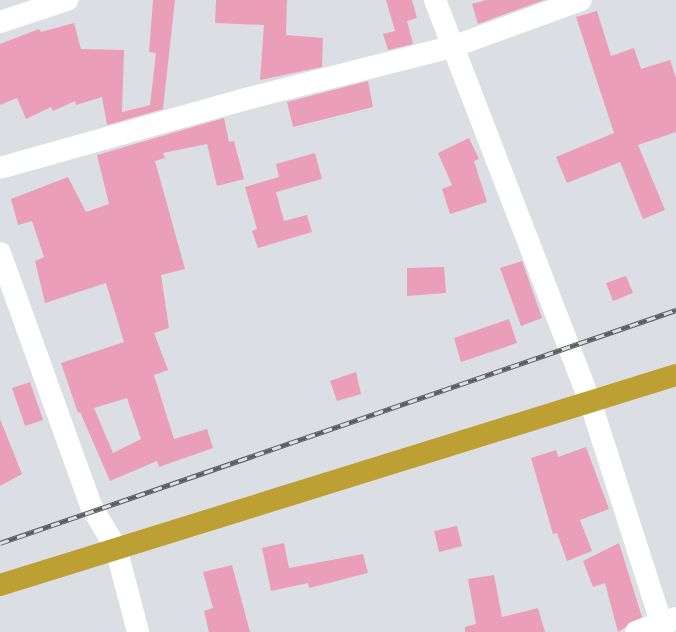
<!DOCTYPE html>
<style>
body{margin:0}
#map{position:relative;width:676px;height:632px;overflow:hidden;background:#dbdfe4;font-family:Jost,sans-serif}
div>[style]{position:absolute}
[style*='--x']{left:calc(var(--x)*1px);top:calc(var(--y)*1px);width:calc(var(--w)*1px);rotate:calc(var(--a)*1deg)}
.building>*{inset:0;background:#eb9eb8}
.minor>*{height:22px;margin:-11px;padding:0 11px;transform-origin:11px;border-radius:11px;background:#fff}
.highway>*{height:22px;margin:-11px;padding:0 11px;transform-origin:11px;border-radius:11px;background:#bda033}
.rail>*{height:4.5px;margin-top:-2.25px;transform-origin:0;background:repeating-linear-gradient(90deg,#dbdfe4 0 9px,#5a5c5f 0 18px);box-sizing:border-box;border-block:1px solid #5a5c5f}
span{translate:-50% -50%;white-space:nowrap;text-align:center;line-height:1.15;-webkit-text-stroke:3px #dbdfe4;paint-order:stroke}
</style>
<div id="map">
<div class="building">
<i style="clip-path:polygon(153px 0,175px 0,163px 109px,107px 125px,102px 97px,76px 105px,75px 101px,53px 111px,51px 107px,26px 119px,17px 98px,0 105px,0 44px,39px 29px,41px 32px,74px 23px,81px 49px,124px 50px,122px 112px,150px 105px,156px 53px,149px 52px)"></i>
<i style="clip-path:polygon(216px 0,287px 0,286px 35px,323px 38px,322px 67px,260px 80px,264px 25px,215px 23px)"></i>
<i style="clip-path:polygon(386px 0,412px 0,417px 18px,407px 21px,413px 44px,388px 50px,383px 34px,395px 31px)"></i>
<i style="clip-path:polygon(486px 0,544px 0,478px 24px,472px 4px)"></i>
<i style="clip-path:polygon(597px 11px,611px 56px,634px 48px,641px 69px,670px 60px,676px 78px,676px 132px,638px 145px,665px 210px,643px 219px,620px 162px,567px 183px,556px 157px,614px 133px,576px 17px)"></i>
<i style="clip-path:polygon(368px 81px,373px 107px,293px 127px,287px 102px)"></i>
<i style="clip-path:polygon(evenodd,224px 118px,229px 142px,234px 141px,244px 179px,217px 186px,207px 144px,163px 153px,165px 158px,155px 161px,185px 269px,161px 275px,169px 328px,154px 333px,168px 370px,154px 375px,174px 439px,207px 429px,213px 448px,159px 467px,157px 461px,110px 481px,80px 412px,78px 413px,61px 363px,124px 342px,106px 283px,45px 303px,35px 261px,44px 257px,32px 221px,18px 225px,11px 199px,68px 177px,86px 212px,109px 204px,97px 155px,224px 118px,127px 398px,141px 439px,113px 453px,94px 408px,127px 398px)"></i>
<i style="clip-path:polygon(469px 138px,479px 159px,474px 161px,487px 202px,450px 214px,442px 189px,452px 185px,438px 153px)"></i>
<i style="clip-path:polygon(315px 153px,322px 179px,276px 192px,284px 221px,307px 215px,312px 232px,258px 248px,252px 231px,257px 229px,245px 187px,279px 177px,276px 164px)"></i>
<i style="clip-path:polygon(522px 261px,542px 318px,521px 326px,500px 268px)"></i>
<i style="clip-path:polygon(444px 267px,446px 293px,407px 296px,407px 268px)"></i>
<i style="clip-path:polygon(626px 276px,633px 293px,613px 301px,606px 283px)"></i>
<i style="clip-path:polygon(509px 319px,517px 343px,461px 362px,454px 338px)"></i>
<i style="clip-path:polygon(356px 372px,361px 394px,337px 401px,330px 381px)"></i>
<i style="clip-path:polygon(30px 382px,43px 420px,25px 426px,12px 388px)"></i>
<i style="clip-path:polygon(0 419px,22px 474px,0 486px)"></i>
<i style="clip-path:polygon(586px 447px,609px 509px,580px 520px,592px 551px,567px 561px,557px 533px,553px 534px,531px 458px,556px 450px,558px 457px)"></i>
<i style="clip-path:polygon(457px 526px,462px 546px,439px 552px,434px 531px)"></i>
<i style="clip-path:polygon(284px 543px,289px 568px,363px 554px,368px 573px,309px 588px,308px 583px,271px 591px,262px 548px)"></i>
<i style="clip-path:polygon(619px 543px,642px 617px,618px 632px,605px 583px,593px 587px,583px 561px)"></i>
<i style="clip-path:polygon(232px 565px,250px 632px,209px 632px,204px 611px,213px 608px,203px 572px)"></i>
<i style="clip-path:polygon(494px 575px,502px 617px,538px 608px,545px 632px,465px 632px,465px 627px,476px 624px,468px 579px)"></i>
</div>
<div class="minor">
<i style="--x:435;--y:0;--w:433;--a:68.9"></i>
<i style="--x:591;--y:404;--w:239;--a:72.2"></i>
<i style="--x:0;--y:22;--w:71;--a:-18.2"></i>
<i style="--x:0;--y:168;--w:251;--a:-15.7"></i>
<i style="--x:242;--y:100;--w:217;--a:-14.2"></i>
<i style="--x:452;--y:47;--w:137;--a:-20"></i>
<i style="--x:0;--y:253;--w:269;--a:70.2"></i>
<i style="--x:91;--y:506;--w:49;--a:59.2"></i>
<i style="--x:116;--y:548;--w:87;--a:75.3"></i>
<i style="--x:636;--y:632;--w:42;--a:-19.3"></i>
</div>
<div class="highway">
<i style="--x:0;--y:585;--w:708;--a:-17.26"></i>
</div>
<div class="rail">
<i style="--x:0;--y:543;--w:715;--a:-19.02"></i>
</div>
</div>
